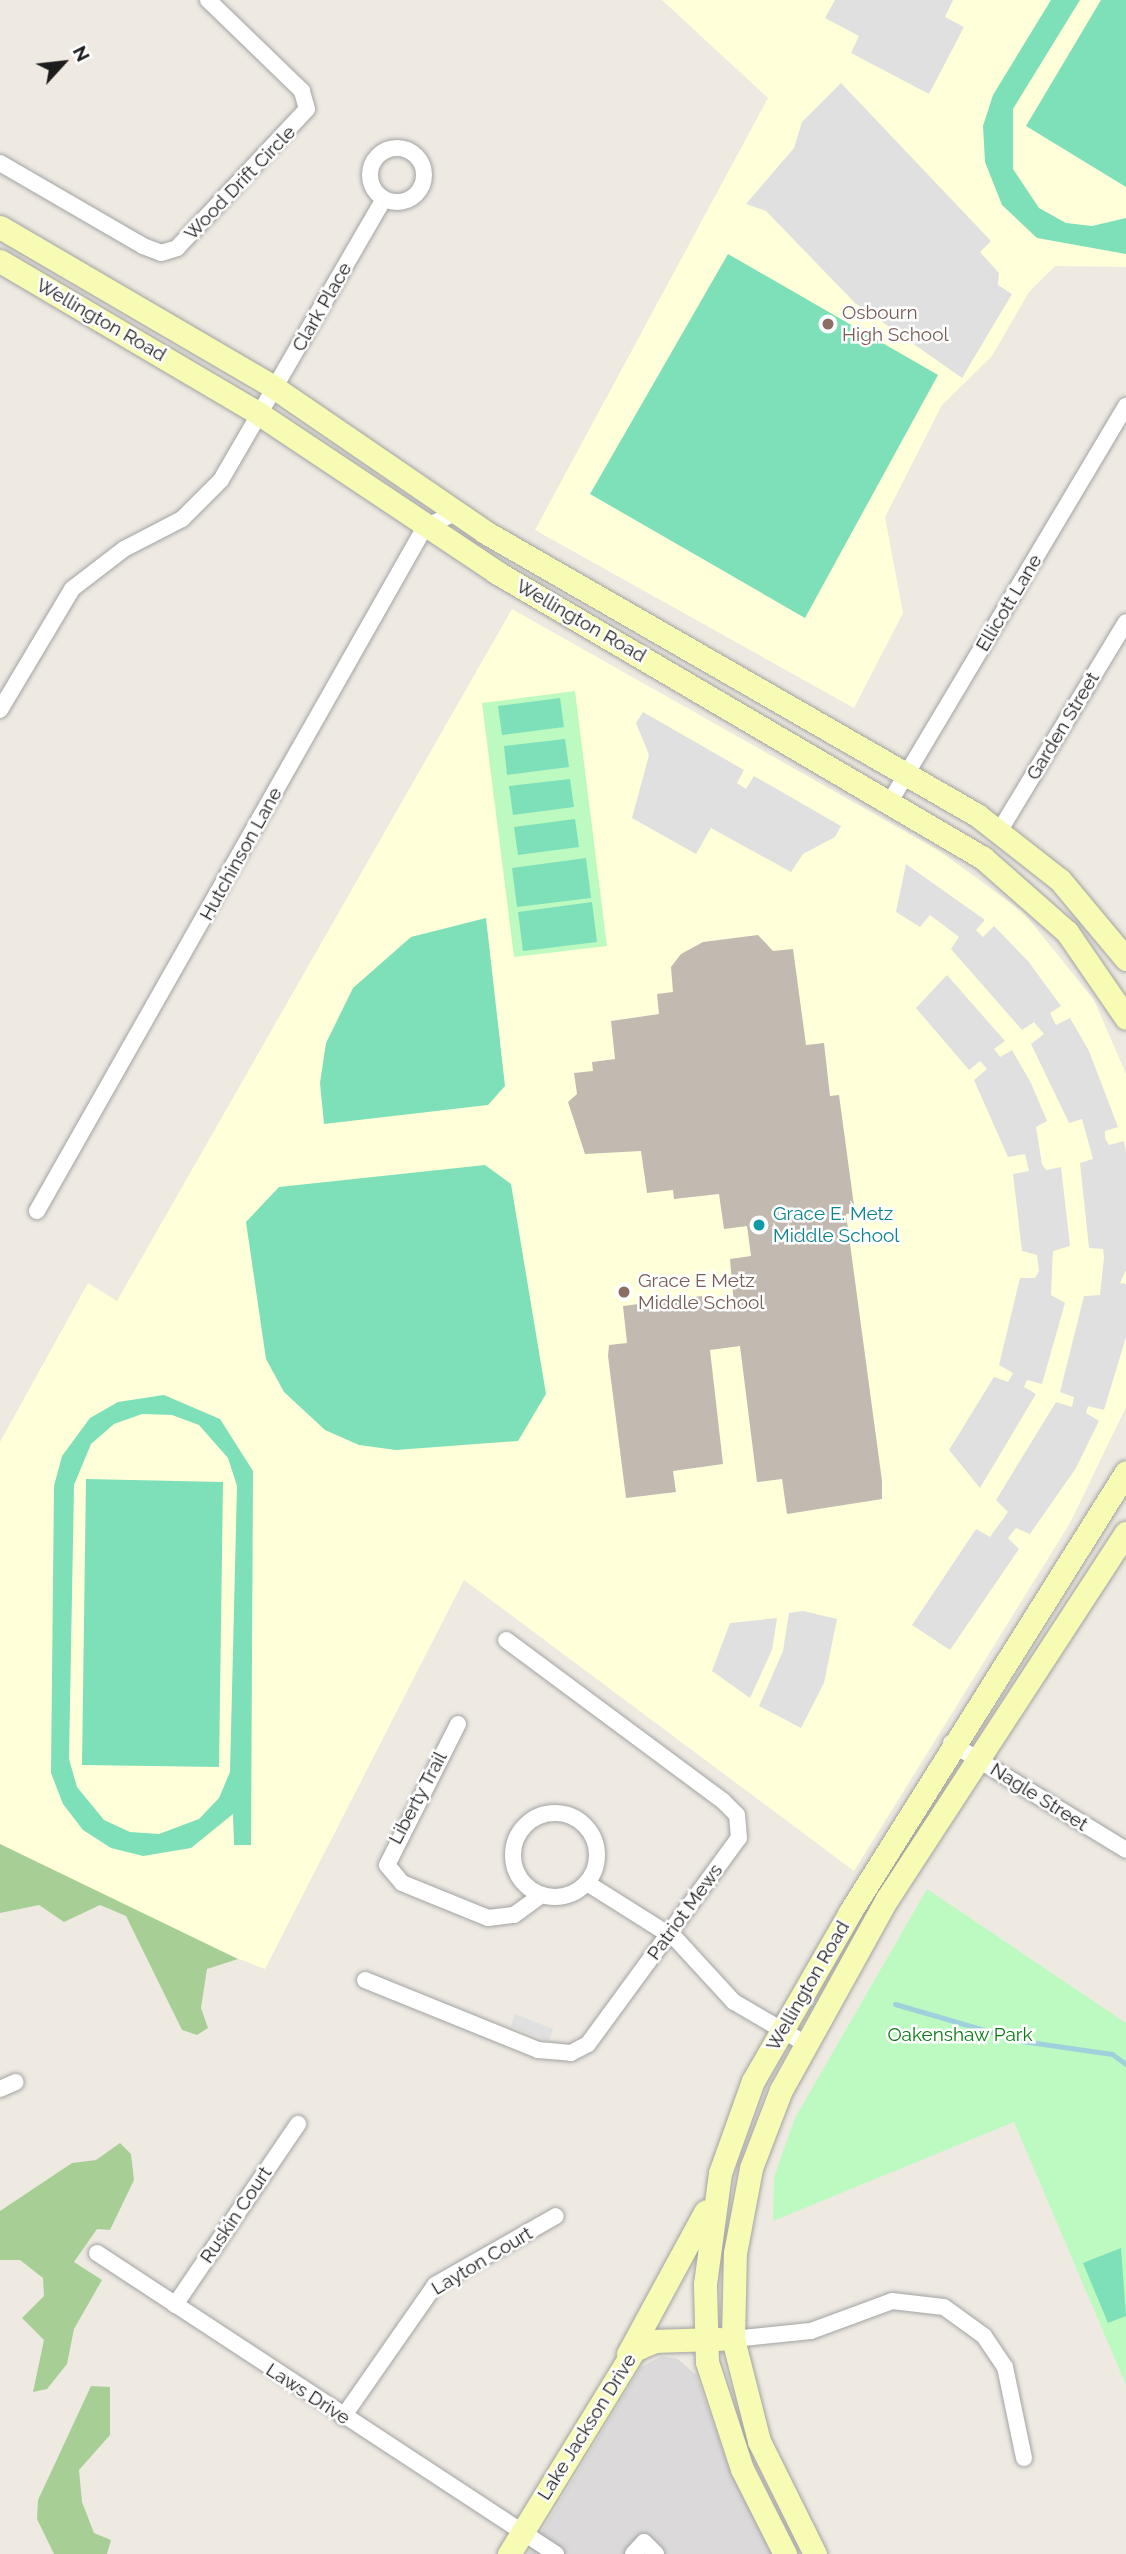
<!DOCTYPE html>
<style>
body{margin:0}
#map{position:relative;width:1126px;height:2554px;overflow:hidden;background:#eeeae2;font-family:Raleway,sans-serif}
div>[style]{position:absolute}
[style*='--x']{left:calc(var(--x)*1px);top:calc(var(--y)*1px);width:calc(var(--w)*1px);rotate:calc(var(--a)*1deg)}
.residential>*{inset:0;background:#dbd9d9}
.education>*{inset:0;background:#ffffda}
.forest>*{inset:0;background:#a7cf95}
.park>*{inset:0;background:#bdfac1}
.pitch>*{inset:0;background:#7de0b9}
.parking>*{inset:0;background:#e0e0e0}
.stream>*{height:5px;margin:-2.5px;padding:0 2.5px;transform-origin:2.5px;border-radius:2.5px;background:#a1d0dd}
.building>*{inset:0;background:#c2b9b1}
.roads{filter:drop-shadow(0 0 2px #a3a3a3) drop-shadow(0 0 2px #a3a3a3)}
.street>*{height:16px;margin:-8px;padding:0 8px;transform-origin:8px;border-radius:8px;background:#fff}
.street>.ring{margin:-8px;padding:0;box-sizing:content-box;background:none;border:16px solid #fff;border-radius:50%}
.secondary>*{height:23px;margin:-11.5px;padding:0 11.5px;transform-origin:11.5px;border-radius:11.5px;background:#f8fbb3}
.dots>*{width:19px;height:19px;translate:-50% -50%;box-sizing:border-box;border:4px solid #fff;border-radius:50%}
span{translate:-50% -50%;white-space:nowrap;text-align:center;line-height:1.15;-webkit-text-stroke:5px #fff;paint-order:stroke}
.street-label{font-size:19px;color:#1c1c1c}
.education-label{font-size:19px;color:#785e54}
.left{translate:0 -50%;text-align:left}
.culture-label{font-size:19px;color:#0d838f}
.park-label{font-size:19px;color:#097c11}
.north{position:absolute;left:28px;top:28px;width:70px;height:70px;-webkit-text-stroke:5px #fff;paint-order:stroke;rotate:63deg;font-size:19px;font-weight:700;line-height:28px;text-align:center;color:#1c1c1c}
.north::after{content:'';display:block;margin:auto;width:24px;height:32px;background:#1c1c1c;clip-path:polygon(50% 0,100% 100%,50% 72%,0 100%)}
</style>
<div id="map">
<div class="residential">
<i style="clip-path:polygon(662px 2356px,678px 2359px,697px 2376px,730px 2471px,772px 2554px,528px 2554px,641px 2367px)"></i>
</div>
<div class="education">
<i style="clip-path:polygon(662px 0,1126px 0,1126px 267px,1055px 266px,1029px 292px,992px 356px,942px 405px,885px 517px,903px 613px,854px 708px,535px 530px,768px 98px)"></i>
<i style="clip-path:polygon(512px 609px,938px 850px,1023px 912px,1094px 1000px,1126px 1074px,1126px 1407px,1070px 1523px,854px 1871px,464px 1580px,265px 1969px,0 1866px,0 1442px,88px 1283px,117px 1301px)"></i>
</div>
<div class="forest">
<i style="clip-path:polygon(0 1844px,238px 1959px,207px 1969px,201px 2008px,208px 2028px,197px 2035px,182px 2030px,126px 1916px,100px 1905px,64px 1922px,39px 1905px,0 1913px)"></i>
<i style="clip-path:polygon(120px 2143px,131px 2154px,134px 2180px,110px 2230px,97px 2229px,74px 2262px,102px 2280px,74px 2329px,67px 2364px,47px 2389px,33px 2392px,44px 2340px,22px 2318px,44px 2296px,43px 2278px,20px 2260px,0 2260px,0 2211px,72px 2163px,96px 2160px)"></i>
<i style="clip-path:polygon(91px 2386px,110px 2387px,110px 2435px,79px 2470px,82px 2502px,94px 2533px,111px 2540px,107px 2554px,54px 2554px,37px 2519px,38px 2500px)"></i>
</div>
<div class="park">
<i style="clip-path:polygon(575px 691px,607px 946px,514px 957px,482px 703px)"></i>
<i style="clip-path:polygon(927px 1889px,1126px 2023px,1126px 2385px,1014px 2122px,773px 2221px,774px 2177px,795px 2118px)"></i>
</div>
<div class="pitch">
<i style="clip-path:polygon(1051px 0,1080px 0,1013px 109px,1013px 169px,1039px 208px,1066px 223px,1092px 226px,1126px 218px,1126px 254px,1037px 238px,1002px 205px,985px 162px,983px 126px,993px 95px)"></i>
<i style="clip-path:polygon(1101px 0,1126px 0,1126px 187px,1026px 126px)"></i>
<i style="clip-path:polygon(728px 254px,938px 375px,805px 618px,590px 494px)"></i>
<i style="clip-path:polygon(560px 698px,564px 727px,502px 735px,498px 706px)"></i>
<i style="clip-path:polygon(565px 739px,569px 767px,507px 775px,504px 746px)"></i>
<i style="clip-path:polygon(570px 779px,574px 807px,513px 815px,509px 786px)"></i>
<i style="clip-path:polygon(575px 819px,579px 847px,518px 855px,514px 827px)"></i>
<i style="clip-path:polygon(586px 858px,591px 898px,517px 907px,512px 868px)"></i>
<i style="clip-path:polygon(592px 902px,597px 942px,523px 951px,518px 912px)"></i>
<i style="clip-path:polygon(486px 918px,505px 1086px,488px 1105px,324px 1124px,320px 1083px,326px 1043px,353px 988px,411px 937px)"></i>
<i style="clip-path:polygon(485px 1165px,511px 1184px,546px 1394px,518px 1441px,396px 1450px,359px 1445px,325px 1430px,284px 1392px,266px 1359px,246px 1222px,279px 1187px)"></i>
<i style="clip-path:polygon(evenodd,164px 1395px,220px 1419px,253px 1471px,251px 1845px,234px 1845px,233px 1814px,191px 1848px,143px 1856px,111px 1848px,83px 1830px,63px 1804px,51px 1773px,54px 1486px,62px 1456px,90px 1418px,118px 1402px,164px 1395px,142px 1414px,172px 1415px,199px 1425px,228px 1458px,237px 1486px,230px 1772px,219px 1798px,199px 1819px,159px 1834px,130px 1832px,104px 1820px,77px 1787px,69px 1759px,74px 1485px,91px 1444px,114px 1424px,142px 1414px)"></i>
<i style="clip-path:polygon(86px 1479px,223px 1482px,219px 1767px,82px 1765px)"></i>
<i style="clip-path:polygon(1121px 2248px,1126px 2316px,1108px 2323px,1083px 2263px)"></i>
</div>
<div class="parking">
<i style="clip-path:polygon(835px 0,953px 0,945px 17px,964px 27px,929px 94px,851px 53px,859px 36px,825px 18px)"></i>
<i style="clip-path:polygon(841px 83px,991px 241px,980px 252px,999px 273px,998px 285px,1012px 294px,962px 378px,855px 303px,766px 211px,746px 204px,794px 148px,802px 122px)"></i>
<i style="clip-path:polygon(643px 712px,744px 770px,737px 783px,746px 789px,754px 776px,841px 826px,835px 837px,803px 854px,791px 872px,711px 828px,696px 854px,632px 818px,649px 755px,636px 723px)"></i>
<i style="clip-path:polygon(906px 864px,985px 920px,976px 930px,983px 937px,994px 926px,1028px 961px,1061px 1006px,1050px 1013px,1056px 1025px,1070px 1018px,1089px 1051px,1118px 1127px,1105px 1131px,1105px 1138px,1109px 1145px,1124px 1141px,1126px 1153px,1126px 1270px,1120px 1283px,1126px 1284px,1126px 1337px,1104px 1410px,1088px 1406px,1086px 1413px,1099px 1421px,1076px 1468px,1030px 1534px,1016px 1528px,1008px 1538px,1019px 1549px,950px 1650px,912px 1625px,976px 1529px,990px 1537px,1008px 1512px,996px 1500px,1056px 1402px,1072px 1407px,1074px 1397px,1060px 1392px,1084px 1296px,1100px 1295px,1104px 1257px,1103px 1249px,1089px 1248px,1080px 1163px,1093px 1159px,1082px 1119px,1069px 1123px,1031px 1044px,1044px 1034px,1034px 1022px,1022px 1030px,951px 949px,959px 937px,930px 915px,920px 927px,896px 912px)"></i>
<i style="clip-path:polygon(947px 975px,1005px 1041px,994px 1049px,1000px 1057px,1012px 1050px,1031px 1083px,1047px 1121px,1036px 1127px,1042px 1164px,1046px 1170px,1061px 1167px,1070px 1246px,1053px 1251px,1051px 1295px,1065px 1303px,1042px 1384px,1027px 1380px,1024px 1387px,1036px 1394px,980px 1488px,949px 1450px,994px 1377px,1008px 1382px,1013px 1373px,999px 1365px,1020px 1278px,1035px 1278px,1039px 1271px,1037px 1255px,1022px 1251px,1013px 1174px,1029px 1171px,1025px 1154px,1008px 1157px,974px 1080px,987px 1069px,980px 1061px,969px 1070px,916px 1008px)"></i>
<i style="clip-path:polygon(803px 1611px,837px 1619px,824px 1683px,801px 1728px,759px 1706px,783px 1651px,789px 1613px)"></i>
<i style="clip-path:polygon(777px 1618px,772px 1650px,750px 1698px,712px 1671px,730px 1623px)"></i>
<i style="clip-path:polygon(515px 2014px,553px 2029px,549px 2041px,511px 2026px)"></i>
</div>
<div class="stream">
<i style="--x:895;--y:2004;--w:132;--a:16.2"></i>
<i style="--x:1022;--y:2041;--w:91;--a:8.2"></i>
<i style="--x:1112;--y:2054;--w:17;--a:36"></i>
</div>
<div class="building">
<i style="clip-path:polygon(758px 935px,773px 951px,793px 949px,806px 1045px,824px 1043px,830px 1096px,839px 1095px,855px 1213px,846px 1214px,882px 1481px,882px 1499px,787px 1514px,782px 1479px,757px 1482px,740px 1346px,710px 1350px,723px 1464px,673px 1471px,676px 1492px,626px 1498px,608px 1356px,609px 1345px,627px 1343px,623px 1306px,702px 1296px,704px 1309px,734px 1305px,730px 1259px,751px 1256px,747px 1226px,724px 1229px,719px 1194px,674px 1199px,673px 1190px,647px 1193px,641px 1151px,585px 1154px,568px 1102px,577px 1094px,574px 1073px,593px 1071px,592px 1062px,615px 1059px,611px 1021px,659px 1014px,657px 994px,673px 992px,671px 967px,681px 954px,703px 942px)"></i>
</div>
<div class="roads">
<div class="street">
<i class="ring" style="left:370px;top:148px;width:38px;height:38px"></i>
<i style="--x:0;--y:163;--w:165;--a:30.1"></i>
<i style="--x:143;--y:246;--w:19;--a:21"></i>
<i style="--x:161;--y:253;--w:17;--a:-17"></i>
<i style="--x:177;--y:248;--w:190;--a:-46.9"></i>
<i style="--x:307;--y:109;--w:19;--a:-106"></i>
<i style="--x:302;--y:91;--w:131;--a:-135.9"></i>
<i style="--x:0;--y:710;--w:141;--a:-59.2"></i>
<i style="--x:72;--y:589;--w:66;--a:-37.6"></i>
<i style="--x:124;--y:549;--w:65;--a:-27.3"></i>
<i style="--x:182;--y:519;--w:55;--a:-45"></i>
<i style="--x:221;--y:480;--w:325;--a:-59.9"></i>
<i style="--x:891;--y:800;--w:459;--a:-59.2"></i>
<i style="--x:1000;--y:830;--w:243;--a:-58.8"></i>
<i style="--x:37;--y:1211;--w:786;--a:-60.44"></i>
<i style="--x:425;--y:527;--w:35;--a:-25"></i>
<i style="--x:458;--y:1724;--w:158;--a:116.7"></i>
<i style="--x:387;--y:1865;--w:23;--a:50"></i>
<i style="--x:402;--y:1883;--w:93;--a:22.1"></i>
<i style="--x:488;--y:1918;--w:26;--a:-7"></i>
<i style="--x:514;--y:1915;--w:34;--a:-36"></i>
<i style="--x:951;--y:1743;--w:205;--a:31.4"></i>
<i class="ring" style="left:513px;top:1813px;width:68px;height:68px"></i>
<i style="--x:587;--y:1883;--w:105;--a:32.2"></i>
<i style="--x:676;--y:1939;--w:86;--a:47.4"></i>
<i style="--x:734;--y:2002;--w:83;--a:30.3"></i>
<i style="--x:365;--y:1980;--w:187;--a:22"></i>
<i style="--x:538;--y:2050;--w:33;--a:5"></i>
<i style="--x:571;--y:2053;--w:19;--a:-28"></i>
<i style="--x:588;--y:2044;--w:255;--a:-53.8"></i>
<i style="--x:739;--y:1838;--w:23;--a:-95"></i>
<i style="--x:737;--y:1815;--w:20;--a:-135"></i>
<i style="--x:723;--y:1801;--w:270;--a:-143.4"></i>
<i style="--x:0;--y:2089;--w:17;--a:-24"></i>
<i style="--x:97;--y:2253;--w:549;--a:33.26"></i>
<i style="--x:175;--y:2305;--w:219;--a:-55.8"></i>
<i style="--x:733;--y:2339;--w:78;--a:-5.9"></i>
<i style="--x:811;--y:2331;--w:86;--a:-20.3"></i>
<i style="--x:892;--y:2301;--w:52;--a:6.6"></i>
<i style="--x:944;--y:2307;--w:49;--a:35.9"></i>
<i style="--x:984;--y:2336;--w:37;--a:56"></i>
<i style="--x:1005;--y:2367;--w:93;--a:78.2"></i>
<i style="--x:343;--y:2417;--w:161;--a:-55.1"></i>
<i style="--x:435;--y:2285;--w:139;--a:-29.7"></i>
<i style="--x:633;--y:2554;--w:16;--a:-47"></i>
<i style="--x:644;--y:2542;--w:17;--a:45"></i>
</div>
<div class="secondary">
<i style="--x:0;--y:227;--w:319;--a:30.3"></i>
<i style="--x:275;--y:388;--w:255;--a:34.4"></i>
<i style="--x:485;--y:532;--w:568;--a:29.91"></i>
<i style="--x:977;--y:815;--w:105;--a:38.1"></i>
<i style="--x:1060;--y:880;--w:103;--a:50.1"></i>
<i style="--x:0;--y:261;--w:303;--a:30.5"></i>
<i style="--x:261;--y:415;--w:283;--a:33.7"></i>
<i style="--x:496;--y:572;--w:565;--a:30.42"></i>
<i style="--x:983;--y:858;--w:112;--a:41.4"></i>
<i style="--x:1067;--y:932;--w:104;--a:55.5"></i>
<i style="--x:628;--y:2354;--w:162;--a:-61.5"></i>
<i style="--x:509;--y:2554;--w:239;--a:-58.5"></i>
<i style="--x:634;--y:2350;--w:23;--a:-23"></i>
<i style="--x:655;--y:2341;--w:65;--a:-1.8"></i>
<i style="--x:785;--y:2554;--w:95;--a:-116.8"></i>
<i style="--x:742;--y:2469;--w:113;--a:-108.1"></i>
<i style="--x:707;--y:2362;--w:78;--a:-91.5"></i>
<i style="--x:705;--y:2284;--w:112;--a:-82.3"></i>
<i style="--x:720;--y:2173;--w:98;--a:-70.3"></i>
<i style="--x:753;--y:2081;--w:195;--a:-60.1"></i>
<i style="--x:850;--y:1912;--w:519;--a:-57.9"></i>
<i style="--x:815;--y:2554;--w:126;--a:-116.4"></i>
<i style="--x:759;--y:2441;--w:105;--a:-104.3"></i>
<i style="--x:733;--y:2339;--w:86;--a:-88.7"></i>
<i style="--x:735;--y:2253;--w:86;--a:-79.3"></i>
<i style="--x:751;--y:2168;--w:84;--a:-69"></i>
<i style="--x:781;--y:2090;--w:218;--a:-61"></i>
<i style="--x:887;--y:1899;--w:437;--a:-56.9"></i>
</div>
</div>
<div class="dots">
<i style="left:828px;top:324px;background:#8d6e63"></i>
<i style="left:759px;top:1225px;background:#0f9aa8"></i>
<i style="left:624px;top:1292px;background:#8d6e63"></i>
</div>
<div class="street-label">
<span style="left:240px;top:183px;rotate:-46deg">Wood Drift Circle</span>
<span style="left:322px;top:307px;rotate:-60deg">Clark Place</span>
<span style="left:101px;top:320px;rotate:30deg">Wellington Road</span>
<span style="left:1009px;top:603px;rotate:-59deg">Ellicott Lane</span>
<span style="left:581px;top:621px;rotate:30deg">Wellington Road</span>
<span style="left:1063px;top:726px;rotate:-59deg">Garden Street</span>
<span style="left:241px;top:854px;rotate:-61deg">Hutchinson Lane</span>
<span style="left:1039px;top:1797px;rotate:32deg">Nagle Street</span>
<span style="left:418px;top:1798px;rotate:-62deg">Liberty Trail</span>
<span style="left:685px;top:1912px;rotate:-54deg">Patriot Mews</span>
<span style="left:808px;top:1986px;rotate:-60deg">Wellington Road</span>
<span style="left:236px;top:2215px;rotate:-56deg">Ruskin Court</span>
<span style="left:482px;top:2261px;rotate:-31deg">Layton Court</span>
<span style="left:308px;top:2394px;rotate:33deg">Laws Drive</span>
<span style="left:587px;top:2427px;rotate:-58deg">Lake Jackson Drive</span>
</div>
<div class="education-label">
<span class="left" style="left:842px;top:324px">Osbourn<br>High School</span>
<span class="left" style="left:638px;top:1292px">Grace E Metz<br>Middle School</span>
</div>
<div class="culture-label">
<span class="left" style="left:773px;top:1225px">Grace E. Metz<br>Middle School</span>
</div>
<div class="park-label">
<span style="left:960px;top:2035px">Oakenshaw Park</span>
</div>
<div class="north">N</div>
</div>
